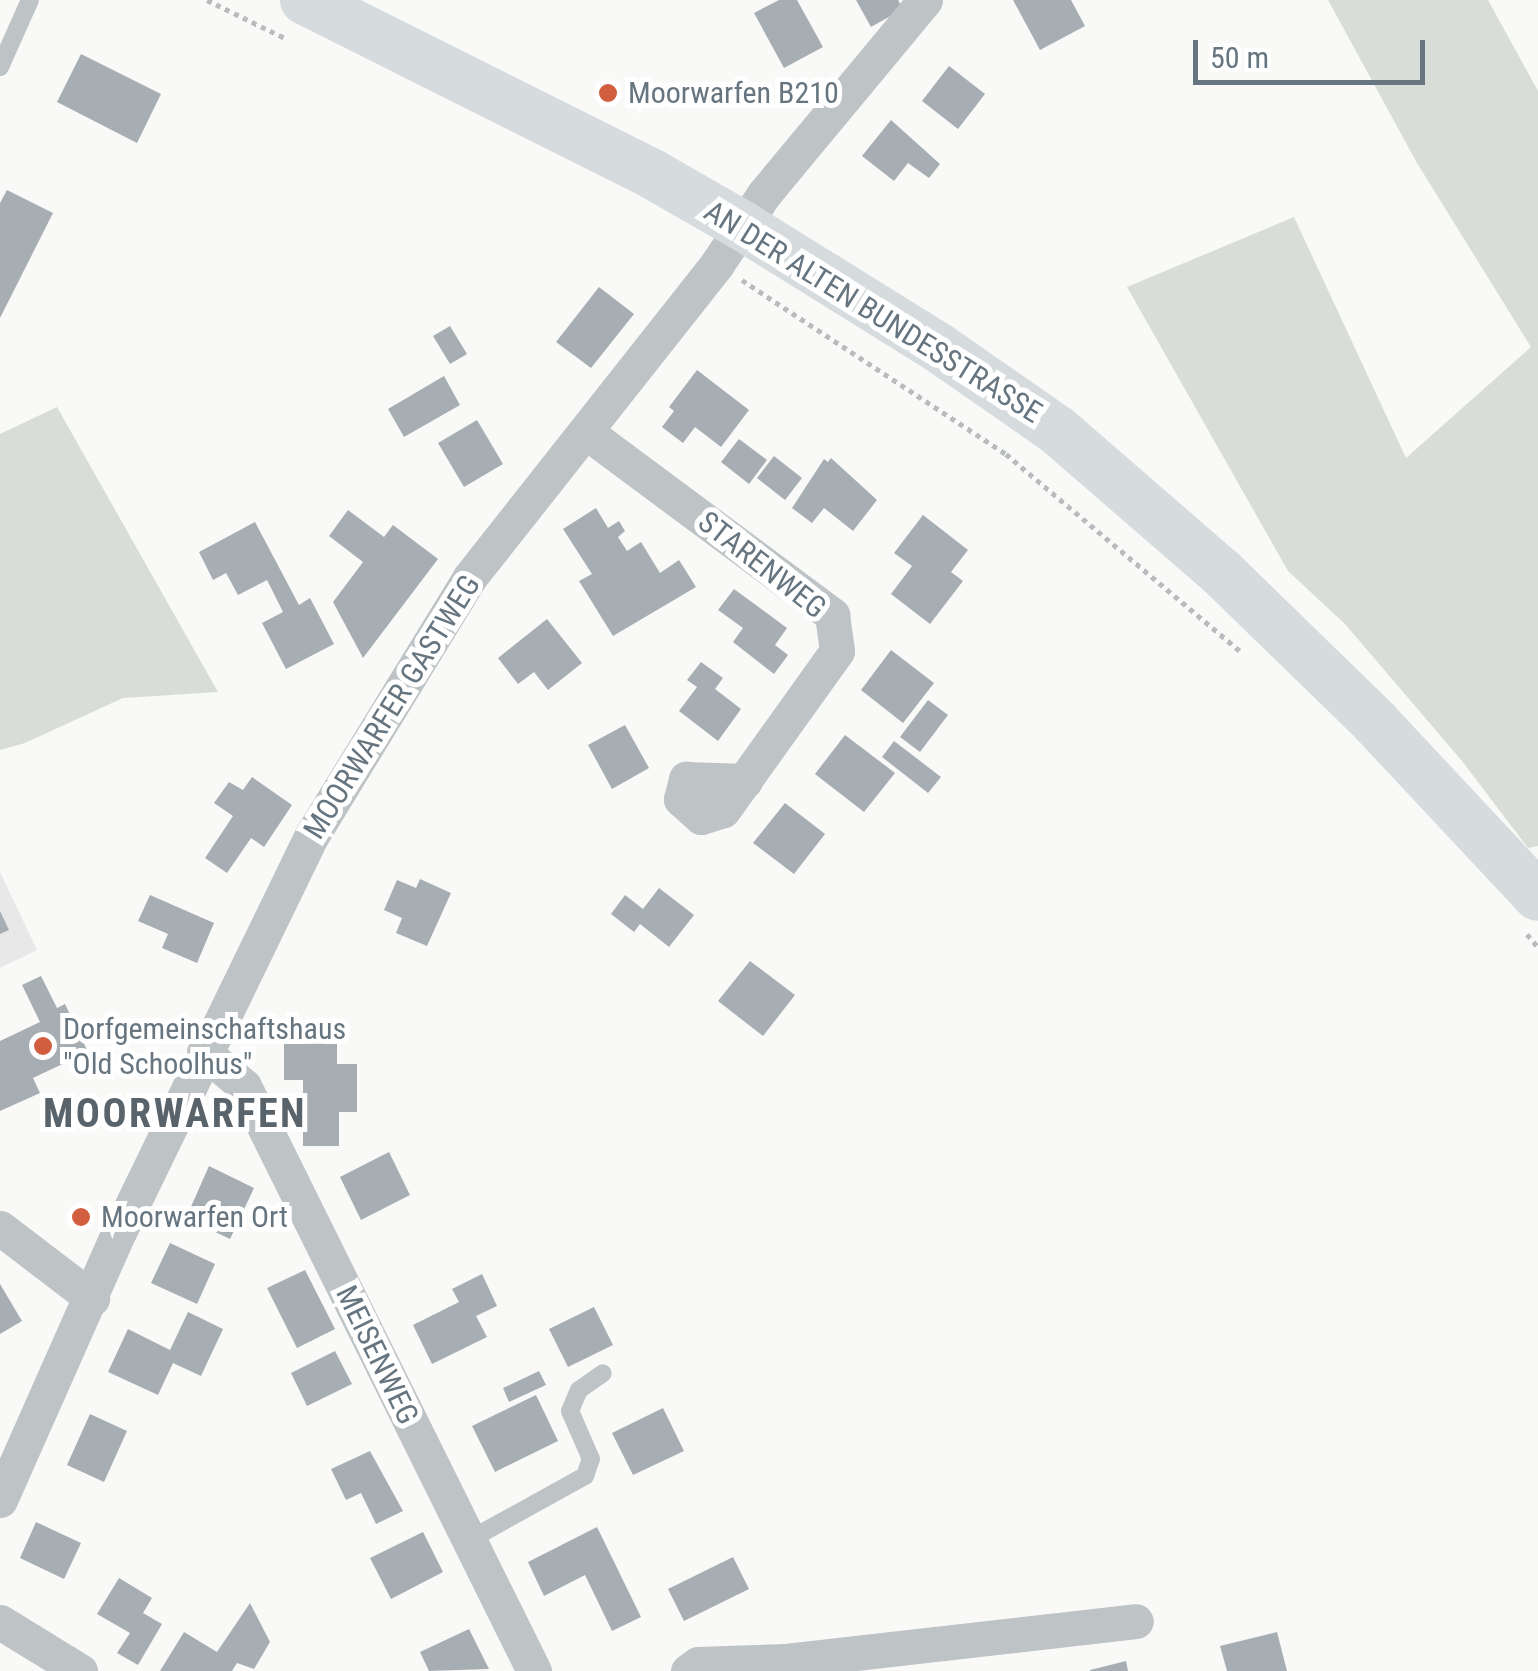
<!DOCTYPE html>
<style>
body{margin:0}
#map{position:relative;width:1538px;height:1671px;overflow:hidden;background:#f9f9f7;font-family:"Roboto Condensed",sans-serif}
div>[style]{position:absolute}
[style*='--x']{left:calc(var(--x)*1px);top:calc(var(--y)*1px);width:calc(var(--w)*1px);rotate:calc(var(--a)*1deg)}
.built>*{inset:0;background:#e7e8e7}
.green>*{inset:0;background:#d9ddd7}
.building>*{inset:0;background:#a6aeb3}
.path>*{height:5px;margin-top:-2.5px;transform-origin:0;background:repeating-linear-gradient(90deg,#b9bcbf 0 5px,transparent 0 10px)}
.lane>*{height:18px;margin:-9px;padding:0 9px;transform-origin:9px;border-radius:9px;background:#bec3c6}
.street>*{height:35px;margin:-17.5px;padding:0 17.5px;transform-origin:17.5px;border-radius:17.5px;background:#bec3c6}
.secondary>*{height:50px;margin:-25px;padding:0 25px;transform-origin:25px;border-radius:25px;background:#d6dbde}
.dots>*{width:28px;height:28px;translate:-50% -50%;box-sizing:border-box;border:5px solid #fff;border-radius:50%}
span{translate:-50% -50%;white-space:nowrap;text-align:center;line-height:1.15;-webkit-text-stroke:10px #fff;paint-order:stroke}
.poi-label{font-size:30px;color:#66757f}
.left{translate:0 -50%;text-align:left}
.street-label{font-size:30px;color:#66757f}
.district-label{font-size:40px;color:#58636b;font-weight:700;letter-spacing:2.5px}
.scale{position:absolute;left:1193px;top:40px;width:232px;height:45px;box-sizing:border-box;border:5px solid #66757f;border-top:0;padding-left:12px;font-size:30px;line-height:35px;white-space:nowrap;color:#66757f;-webkit-text-stroke:8px #fff;paint-order:stroke}
</style>
<div id="map">
<div class="built">
<i style="clip-path:polygon(0 872px,37px 950px,0 968px)"></i>
</div>
<div class="green">
<i style="clip-path:polygon(1328px 0,1488px 0,1538px 91px,1538px 846px,1528px 848px,1462px 761px,1345px 624px,1288px 571px,1127px 287px,1294px 217px,1406px 458px,1531px 347px,1417px 163px)"></i>
<i style="clip-path:polygon(57px 407px,218px 692px,123px 698px,25px 743px,0 750px,0 434px)"></i>
</div>
<div class="building">
<i style="clip-path:polygon(779px 0,797px 0,823px 47px,784px 68px,754px 13px)"></i>
<i style="clip-path:polygon(856px 0,898px 0,903px 9px,871px 27px)"></i>
<i style="clip-path:polygon(1013px 0,1071px 0,1085px 26px,1040px 50px)"></i>
<i style="clip-path:polygon(81px 54px,161px 94px,137px 143px,57px 102px)"></i>
<i style="clip-path:polygon(949px 66px,985px 94px,958px 129px,922px 101px)"></i>
<i style="clip-path:polygon(891px 120px,940px 164px,929px 178px,908px 163px,894px 181px,862px 156px)"></i>
<i style="clip-path:polygon(7px 190px,53px 213px,0 318px,0 203px)"></i>
<i style="clip-path:polygon(599px 287px,634px 314px,591px 368px,556px 342px)"></i>
<i style="clip-path:polygon(450px 326px,467px 354px,450px 364px,433px 336px)"></i>
<i style="clip-path:polygon(697px 370px,749px 410px,721px 447px,695px 427px,683px 443px,662px 427px,674px 411px,669px 407px)"></i>
<i style="clip-path:polygon(444px 376px,460px 405px,404px 437px,388px 409px)"></i>
<i style="clip-path:polygon(477px 420px,503px 464px,464px 487px,438px 443px)"></i>
<i style="clip-path:polygon(739px 439px,767px 460px,749px 484px,721px 462px)"></i>
<i style="clip-path:polygon(774px 456px,802px 478px,785px 500px,757px 478px)"></i>
<i style="clip-path:polygon(831px 458px,877px 500px,853px 531px,824px 508px,812px 523px,792px 508px,824px 459px,828px 462px)"></i>
<i style="clip-path:polygon(596px 508px,608px 528px,619px 521px,625px 531px,618px 537px,627px 551px,641px 542px,660px 573px,679px 560px,696px 587px,613px 636px,579px 581px,592px 574px,563px 529px)"></i>
<i style="clip-path:polygon(348px 510px,384px 537px,393px 525px,438px 559px,363px 658px,333px 602px,363px 562px,329px 536px)"></i>
<i style="clip-path:polygon(923px 515px,968px 550px,951px 572px,963px 581px,930px 624px,891px 594px,912px 566px,894px 553px)"></i>
<i style="clip-path:polygon(255px 522px,299px 605px,310px 598px,334px 644px,286px 669px,262px 623px,283px 612px,267px 580px,238px 595px,226px 573px,213px 580px,199px 552px)"></i>
<i style="clip-path:polygon(734px 589px,787px 628px,775px 645px,788px 655px,774px 674px,733px 642px,743px 628px,718px 610px)"></i>
<i style="clip-path:polygon(547px 619px,582px 663px,548px 690px,534px 672px,518px 684px,498px 658px)"></i>
<i style="clip-path:polygon(891px 650px,934px 683px,903px 723px,861px 690px)"></i>
<i style="clip-path:polygon(701px 662px,723px 678px,715px 689px,741px 709px,718px 741px,679px 711px,697px 687px,687px 680px)"></i>
<i style="clip-path:polygon(928px 700px,948px 715px,920px 752px,900px 737px)"></i>
<i style="clip-path:polygon(625px 725px,649px 768px,612px 789px,588px 745px)"></i>
<i style="clip-path:polygon(845px 735px,895px 773px,864px 812px,815px 774px)"></i>
<i style="clip-path:polygon(894px 741px,941px 777px,928px 793px,882px 757px)"></i>
<i style="clip-path:polygon(252px 777px,292px 805px,264px 847px,251px 838px,227px 873px,205px 858px,233px 816px,214px 803px,229px 782px,243px 790px)"></i>
<i style="clip-path:polygon(785px 803px,825px 834px,794px 874px,753px 843px)"></i>
<i style="clip-path:polygon(420px 879px,451px 893px,427px 946px,396px 933px,402px 918px,384px 910px,397px 880px,416px 888px)"></i>
<i style="clip-path:polygon(659px 888px,694px 915px,669px 947px,640px 924px,634px 932px,611px 914px,625px 895px,643px 909px)"></i>
<i style="clip-path:polygon(150px 895px,214px 923px,197px 963px,162px 948px,168px 934px,138px 921px)"></i>
<i style="clip-path:polygon(0 911px,9px 930px,0 934px)"></i>
<i style="clip-path:polygon(750px 961px,795px 995px,763px 1036px,718px 1001px)"></i>
<i style="clip-path:polygon(41px 976px,57px 1008px,65px 1004px,88px 1052px,33px 1078px,40px 1093px,0 1111px,0 1041px,40px 1022px,22px 985px)"></i>
<i style="clip-path:polygon(237px 1022px,337px 1022px,337px 1064px,357px 1064px,357px 1112px,339px 1112px,339px 1146px,303px 1146px,303px 1080px,284px 1080px,284px 1041px,237px 1041px)"></i>
<i style="clip-path:polygon(389px 1152px,410px 1195px,361px 1220px,340px 1177px)"></i>
<i style="clip-path:polygon(209px 1166px,254px 1188px,230px 1239px,186px 1218px)"></i>
<i style="clip-path:polygon(170px 1243px,215px 1264px,197px 1304px,151px 1283px)"></i>
<i style="clip-path:polygon(305px 1270px,335px 1329px,297px 1348px,267px 1288px)"></i>
<i style="clip-path:polygon(482px 1274px,497px 1306px,476px 1316px,487px 1337px,432px 1364px,413px 1325px,459px 1302px,452px 1289px)"></i>
<i style="clip-path:polygon(0 1284px,22px 1321px,0 1334px)"></i>
<i style="clip-path:polygon(594px 1307px,613px 1345px,568px 1367px,549px 1329px)"></i>
<i style="clip-path:polygon(188px 1312px,223px 1329px,201px 1376px,173px 1363px,158px 1395px,108px 1372px,128px 1329px,170px 1350px)"></i>
<i style="clip-path:polygon(335px 1351px,352px 1384px,307px 1406px,291px 1373px)"></i>
<i style="clip-path:polygon(539px 1371px,546px 1385px,509px 1402px,503px 1388px)"></i>
<i style="clip-path:polygon(536px 1395px,558px 1441px,495px 1472px,472px 1426px)"></i>
<i style="clip-path:polygon(663px 1408px,684px 1451px,633px 1475px,612px 1433px)"></i>
<i style="clip-path:polygon(90px 1414px,127px 1431px,104px 1482px,67px 1465px)"></i>
<i style="clip-path:polygon(370px 1451px,403px 1511px,376px 1524px,361px 1493px,346px 1500px,331px 1469px)"></i>
<i style="clip-path:polygon(36px 1522px,81px 1543px,64px 1579px,20px 1558px)"></i>
<i style="clip-path:polygon(597px 1527px,641px 1617px,612px 1631px,585px 1575px,544px 1596px,528px 1562px)"></i>
<i style="clip-path:polygon(423px 1532px,443px 1572px,391px 1599px,370px 1558px)"></i>
<i style="clip-path:polygon(733px 1557px,749px 1589px,684px 1621px,668px 1589px)"></i>
<i style="clip-path:polygon(119px 1578px,152px 1598px,143px 1613px,162px 1624px,138px 1665px,117px 1653px,130px 1633px,97px 1614px)"></i>
<i style="clip-path:polygon(250px 1603px,270px 1642px,254px 1669px,237px 1663px,232px 1671px,160px 1671px,184px 1632px,217px 1652px)"></i>
<i style="clip-path:polygon(469px 1629px,489px 1669px,429px 1671px,420px 1652px)"></i>
<i style="clip-path:polygon(1277px 1632px,1287px 1671px,1227px 1671px,1220px 1646px)"></i>
<i style="clip-path:polygon(1126px 1661px,1128px 1671px,1090px 1671px,1090px 1670px)"></i>
</div>
<div class="path">
<i style="--x:207;--y:0;--w:89;--a:26"></i>
<i style="--x:742;--y:280;--w:316;--a:33.4"></i>
<i style="--x:1006;--y:454;--w:309;--a:40.1"></i>
<i style="--x:1527;--y:934;--w:17;--a:50"></i>
</div>
<div class="lane">
<i style="--x:0;--y:67;--w:73;--a:-65.9"></i>
<i style="--x:469;--y:1540;--w:132;--a:-28.9"></i>
<i style="--x:585;--y:1476;--w:18;--a:-71"></i>
<i style="--x:591;--y:1459;--w:52;--a:-113.6"></i>
<i style="--x:570;--y:1411;--w:23;--a:-67"></i>
<i style="--x:579;--y:1390;--w:29;--a:-35"></i>
</div>
<div class="street">
<i style="--x:586;--y:432;--w:307;--a:36.6"></i>
<i style="--x:832;--y:615;--w:36;--a:82"></i>
<i style="--x:837;--y:651;--w:196;--a:125.6"></i>
<i style="--x:723;--y:810;--w:23;--a:162"></i>
<i style="--x:701;--y:817;--w:27;--a:-138"></i>
<i style="--x:681;--y:799;--w:21;--a:-76"></i>
<i style="--x:686;--y:779;--w:59;--a:1.9"></i>
<i style="--x:204;--y:1052;--w:52;--a:40.4"></i>
<i style="--x:244;--y:1086;--w:653;--a:63.63"></i>
<i style="--x:0;--y:1228;--w:116;--a:37.3"></i>
<i style="--x:0;--y:1500;--w:293;--a:-66.1"></i>
<i style="--x:119;--y:1232;--w:441;--a:-64.1"></i>
<i style="--x:312;--y:835;--w:303;--a:-58.5"></i>
<i style="--x:470;--y:577;--w:399;--a:-51.7"></i>
<i style="--x:717;--y:264;--w:84;--a:-56.1"></i>
<i style="--x:764;--y:194;--w:252;--a:-50.3"></i>
<i style="--x:0;--y:1622;--w:94;--a:31.5"></i>
<i style="--x:688;--y:1671;--w:12;--a:-35"></i>
<i style="--x:698;--y:1664;--w:88;--a:-2"></i>
<i style="--x:786;--y:1661;--w:352;--a:-6.5"></i>
</div>
<div class="secondary">
<i style="--x:305;--y:0;--w:390;--a:26.6"></i>
<i style="--x:654;--y:175;--w:103;--a:29.8"></i>
<i style="--x:743;--y:226;--w:231;--a:31.9"></i>
<i style="--x:939;--y:348;--w:144;--a:34.8"></i>
<i style="--x:1057;--y:430;--w:217;--a:40.9"></i>
<i style="--x:1221;--y:572;--w:215;--a:44.2"></i>
<i style="--x:1375;--y:722;--w:238;--a:46.9"></i>
</div>
<div class="dots">
<i style="left:608px;top:93px;background:#d15f3f"></i>
<i style="left:43px;top:1046px;background:#d15f3f"></i>
<i style="left:81px;top:1217px;background:#d15f3f"></i>
</div>
<div class="poi-label">
<span class="left" style="left:628px;top:93px">Moorwarfen B210</span>
<span class="left" style="left:63px;top:1046px">Dorfgemeinschaftshaus<br>"Old Schoolhus"</span>
<span class="left" style="left:101px;top:1217px">Moorwarfen Ort</span>
</div>
<div class="street-label">
<span style="left:873px;top:312px;rotate:32deg">AN DER ALTEN BUNDESSTRASSE</span>
<span style="left:762px;top:565px;rotate:38deg">STARENWEG</span>
<span style="left:392px;top:707px;rotate:-58deg">MOORWARFER GASTWEG</span>
<span style="left:377px;top:1355px;rotate:64deg">MEISENWEG</span>
</div>
<div class="district-label">
<span style="left:175px;top:1114px">MOORWARFEN</span>
</div>
<div class="scale">50 m</div>
</div>
